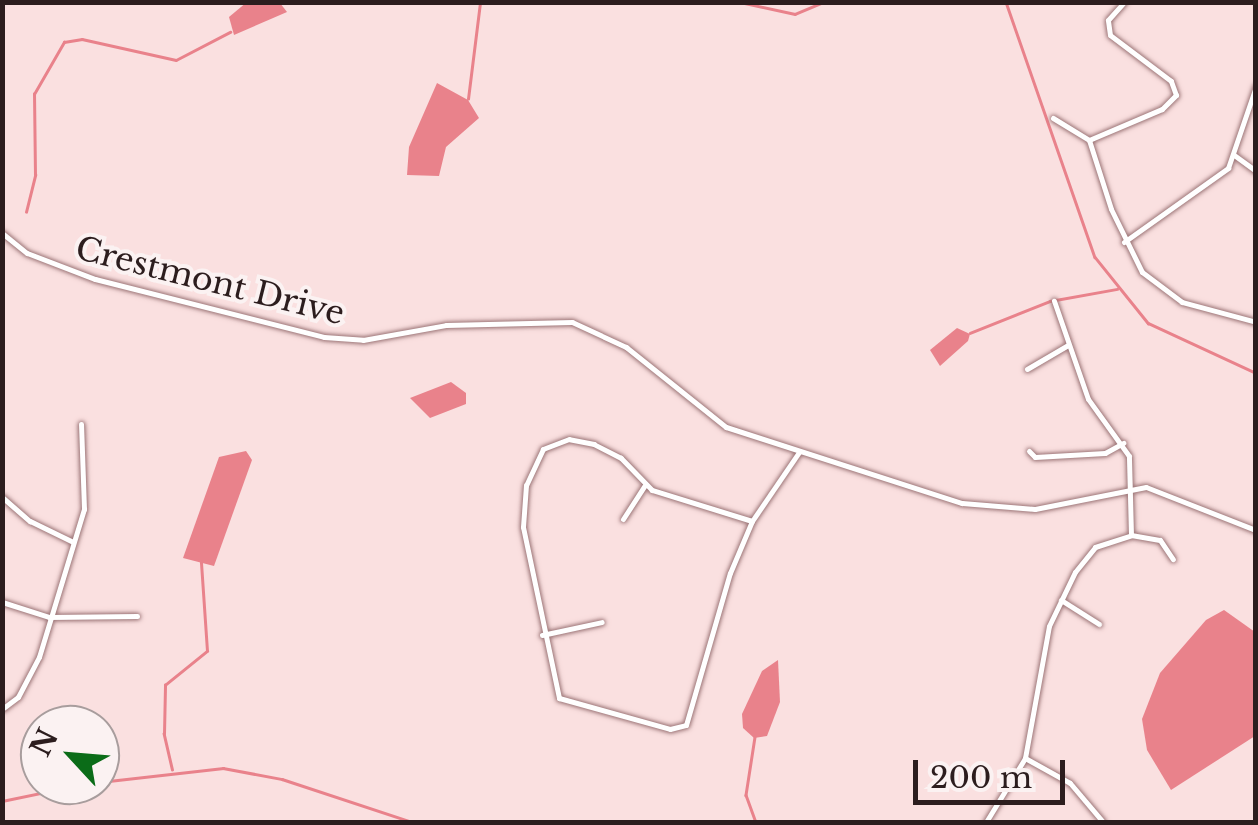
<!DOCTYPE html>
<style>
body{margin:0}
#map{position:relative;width:1258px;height:825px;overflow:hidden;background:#fae0e0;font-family:"Libre Baskerville",serif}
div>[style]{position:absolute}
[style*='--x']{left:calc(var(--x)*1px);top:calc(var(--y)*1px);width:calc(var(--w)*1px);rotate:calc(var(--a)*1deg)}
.water>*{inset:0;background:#e9828b}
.stream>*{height:2.5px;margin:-1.25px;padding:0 1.25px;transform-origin:1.25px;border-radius:1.25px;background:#e9828b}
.roads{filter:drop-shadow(0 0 2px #9c7577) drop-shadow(0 0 2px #9c7577)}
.minor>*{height:5px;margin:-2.5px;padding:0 2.5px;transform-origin:2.5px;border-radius:2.5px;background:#fff}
span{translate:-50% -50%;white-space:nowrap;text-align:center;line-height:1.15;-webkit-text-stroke:8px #fbf2f2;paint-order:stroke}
.street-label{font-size:32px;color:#2c1d1e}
.frame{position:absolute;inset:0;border:5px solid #2c1d1e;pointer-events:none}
.north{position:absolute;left:20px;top:705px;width:100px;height:100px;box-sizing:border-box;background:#fbf2f2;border:2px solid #a89d9d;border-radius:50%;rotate:296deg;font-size:28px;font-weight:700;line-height:40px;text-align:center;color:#2c1d1e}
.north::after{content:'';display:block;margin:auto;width:35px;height:45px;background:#0b6c18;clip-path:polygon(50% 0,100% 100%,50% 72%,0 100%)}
.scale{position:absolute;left:913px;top:760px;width:152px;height:45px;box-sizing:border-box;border:5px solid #2c1d1e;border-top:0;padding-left:12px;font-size:30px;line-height:35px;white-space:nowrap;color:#2c1d1e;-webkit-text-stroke:8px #fbf2f2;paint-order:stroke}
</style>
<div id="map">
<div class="water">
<i style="clip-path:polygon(247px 2px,280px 3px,287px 12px,234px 35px,229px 17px)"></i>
<i style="clip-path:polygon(437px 83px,468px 100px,479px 118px,446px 147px,439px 176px,407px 175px,409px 147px)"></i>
<i style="clip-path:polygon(957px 328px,970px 334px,968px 341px,940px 366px,930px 350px)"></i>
<i style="clip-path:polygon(451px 382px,466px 393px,466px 404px,430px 418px,410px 398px)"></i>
<i style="clip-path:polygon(246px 451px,252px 460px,214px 566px,183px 558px,219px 457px)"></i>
<i style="clip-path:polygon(1224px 610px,1255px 632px,1255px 736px,1171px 790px,1147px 750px,1142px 719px,1160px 673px,1206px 620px)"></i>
<i style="clip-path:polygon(778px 660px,780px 702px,767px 736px,754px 738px,743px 728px,742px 714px,762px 671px)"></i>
</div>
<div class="stream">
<i style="--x:740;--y:2;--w:56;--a:12.3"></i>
<i style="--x:795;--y:14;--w:30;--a:-23"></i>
<i style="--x:1006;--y:2;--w:270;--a:70.8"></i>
<i style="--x:1095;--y:257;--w:85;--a:51.2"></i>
<i style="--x:1148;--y:323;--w:119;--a:24.8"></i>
<i style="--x:468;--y:99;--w:98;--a:-82.9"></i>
<i style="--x:26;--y:212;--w:38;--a:-76"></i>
<i style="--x:35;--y:175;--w:81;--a:-90.7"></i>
<i style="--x:34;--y:94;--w:60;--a:-60"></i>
<i style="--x:64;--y:42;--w:18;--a:-9"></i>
<i style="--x:82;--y:39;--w:96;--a:12.6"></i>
<i style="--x:176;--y:60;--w:61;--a:-27.4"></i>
<i style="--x:970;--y:333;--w:86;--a:-21.8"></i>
<i style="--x:1050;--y:301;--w:68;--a:-10.2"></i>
<i style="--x:755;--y:737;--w:59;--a:98.8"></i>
<i style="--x:746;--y:795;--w:29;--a:70"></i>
<i style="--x:172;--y:770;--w:37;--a:-103"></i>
<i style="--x:164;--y:734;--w:49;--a:-88.8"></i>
<i style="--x:165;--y:685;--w:54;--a:-39"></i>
<i style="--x:207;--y:651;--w:89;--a:-93.9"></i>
<i style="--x:100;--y:782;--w:124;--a:-6.5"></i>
<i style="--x:223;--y:768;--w:60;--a:10.6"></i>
<i style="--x:282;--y:779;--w:137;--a:18.3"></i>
<i style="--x:2;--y:801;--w:79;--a:-11.7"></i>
</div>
<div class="roads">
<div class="minor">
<i style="--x:1053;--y:118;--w:42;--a:31.4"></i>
<i style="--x:1089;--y:140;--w:72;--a:72.3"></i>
<i style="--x:1111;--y:209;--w:70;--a:63.8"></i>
<i style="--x:1142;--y:272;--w:50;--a:36.9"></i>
<i style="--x:1182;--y:302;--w:77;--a:15.1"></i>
<i style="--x:1089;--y:140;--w:79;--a:-23"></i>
<i style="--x:1162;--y:109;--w:20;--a:-45"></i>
<i style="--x:1176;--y:95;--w:15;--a:-110"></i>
<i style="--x:1171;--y:81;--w:76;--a:-143"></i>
<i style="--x:1110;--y:35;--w:15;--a:-98"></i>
<i style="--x:1108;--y:20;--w:24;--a:-48"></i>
<i style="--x:1234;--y:155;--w:27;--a:36"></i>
<i style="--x:2;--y:233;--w:32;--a:39"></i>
<i style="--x:27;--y:253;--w:73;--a:20.9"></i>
<i style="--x:95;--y:279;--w:236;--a:14.2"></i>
<i style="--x:324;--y:337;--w:39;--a:4"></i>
<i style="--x:363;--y:340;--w:84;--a:-10.2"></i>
<i style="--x:446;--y:325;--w:126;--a:-1.4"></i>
<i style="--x:572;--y:322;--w:60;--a:24.8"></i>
<i style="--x:626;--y:347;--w:128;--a:38.7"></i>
<i style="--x:726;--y:427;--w:248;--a:17.9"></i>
<i style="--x:962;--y:503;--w:73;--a:4.7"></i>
<i style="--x:1035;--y:509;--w:113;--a:-11.2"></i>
<i style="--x:1146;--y:487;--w:118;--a:21.4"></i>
<i style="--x:1124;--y:242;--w:128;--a:-35.4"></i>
<i style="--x:1228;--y:168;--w:87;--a:-71.1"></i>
<i style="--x:1027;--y:369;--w:48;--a:-30.3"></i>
<i style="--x:1029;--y:451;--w:8;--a:45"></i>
<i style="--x:1035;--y:457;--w:70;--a:-3.3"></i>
<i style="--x:1105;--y:453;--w:21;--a:-29"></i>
<i style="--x:2;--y:497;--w:37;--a:41"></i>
<i style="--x:30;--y:521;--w:48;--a:26"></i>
<i style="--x:623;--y:519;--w:40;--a:-57.1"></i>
<i style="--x:752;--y:521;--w:105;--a:-162.8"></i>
<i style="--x:652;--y:490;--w:45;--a:-134.1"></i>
<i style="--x:621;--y:458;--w:30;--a:-153"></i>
<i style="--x:594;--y:444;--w:25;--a:-169"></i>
<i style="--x:569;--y:439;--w:28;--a:159"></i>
<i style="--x:543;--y:449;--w:40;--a:115"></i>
<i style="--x:526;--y:485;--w:42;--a:94.1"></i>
<i style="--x:523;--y:527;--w:175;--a:78.1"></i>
<i style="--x:559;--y:698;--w:115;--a:15.6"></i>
<i style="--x:670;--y:729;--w:16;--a:-14"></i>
<i style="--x:686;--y:725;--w:158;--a:-73.9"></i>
<i style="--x:730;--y:573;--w:56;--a:-67.1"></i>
<i style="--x:752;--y:521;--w:83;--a:-55.7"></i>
<i style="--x:1131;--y:535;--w:29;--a:10"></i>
<i style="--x:1160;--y:540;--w:23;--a:56"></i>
<i style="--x:1061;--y:600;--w:45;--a:32.3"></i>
<i style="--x:2;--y:602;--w:49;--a:17.7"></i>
<i style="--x:49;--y:617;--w:88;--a:-0.7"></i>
<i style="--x:542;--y:635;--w:61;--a:-12.2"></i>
<i style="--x:2;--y:709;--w:20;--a:-37"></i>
<i style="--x:18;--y:697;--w:45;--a:-62.3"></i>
<i style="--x:39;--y:657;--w:155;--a:-73.1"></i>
<i style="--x:84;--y:509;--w:85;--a:-92"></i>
<i style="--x:1025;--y:758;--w:51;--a:29.1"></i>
<i style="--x:1070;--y:783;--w:51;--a:49.8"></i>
<i style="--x:986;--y:822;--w:75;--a:-58.6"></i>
<i style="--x:1025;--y:758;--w:134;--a:-79.7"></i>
<i style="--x:1049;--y:626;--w:60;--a:-64.3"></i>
<i style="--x:1075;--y:572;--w:32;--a:-51"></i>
<i style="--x:1095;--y:547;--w:38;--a:-18"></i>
<i style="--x:1131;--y:535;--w:79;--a:-91.5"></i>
<i style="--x:1129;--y:456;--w:70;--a:-125.7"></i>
<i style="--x:1088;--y:399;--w:104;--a:-109.1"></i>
</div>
</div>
<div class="street-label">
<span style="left:210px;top:281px;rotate:14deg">Crestmont Drive</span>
</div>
<div class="frame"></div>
<div class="north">N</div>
<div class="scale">200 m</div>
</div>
